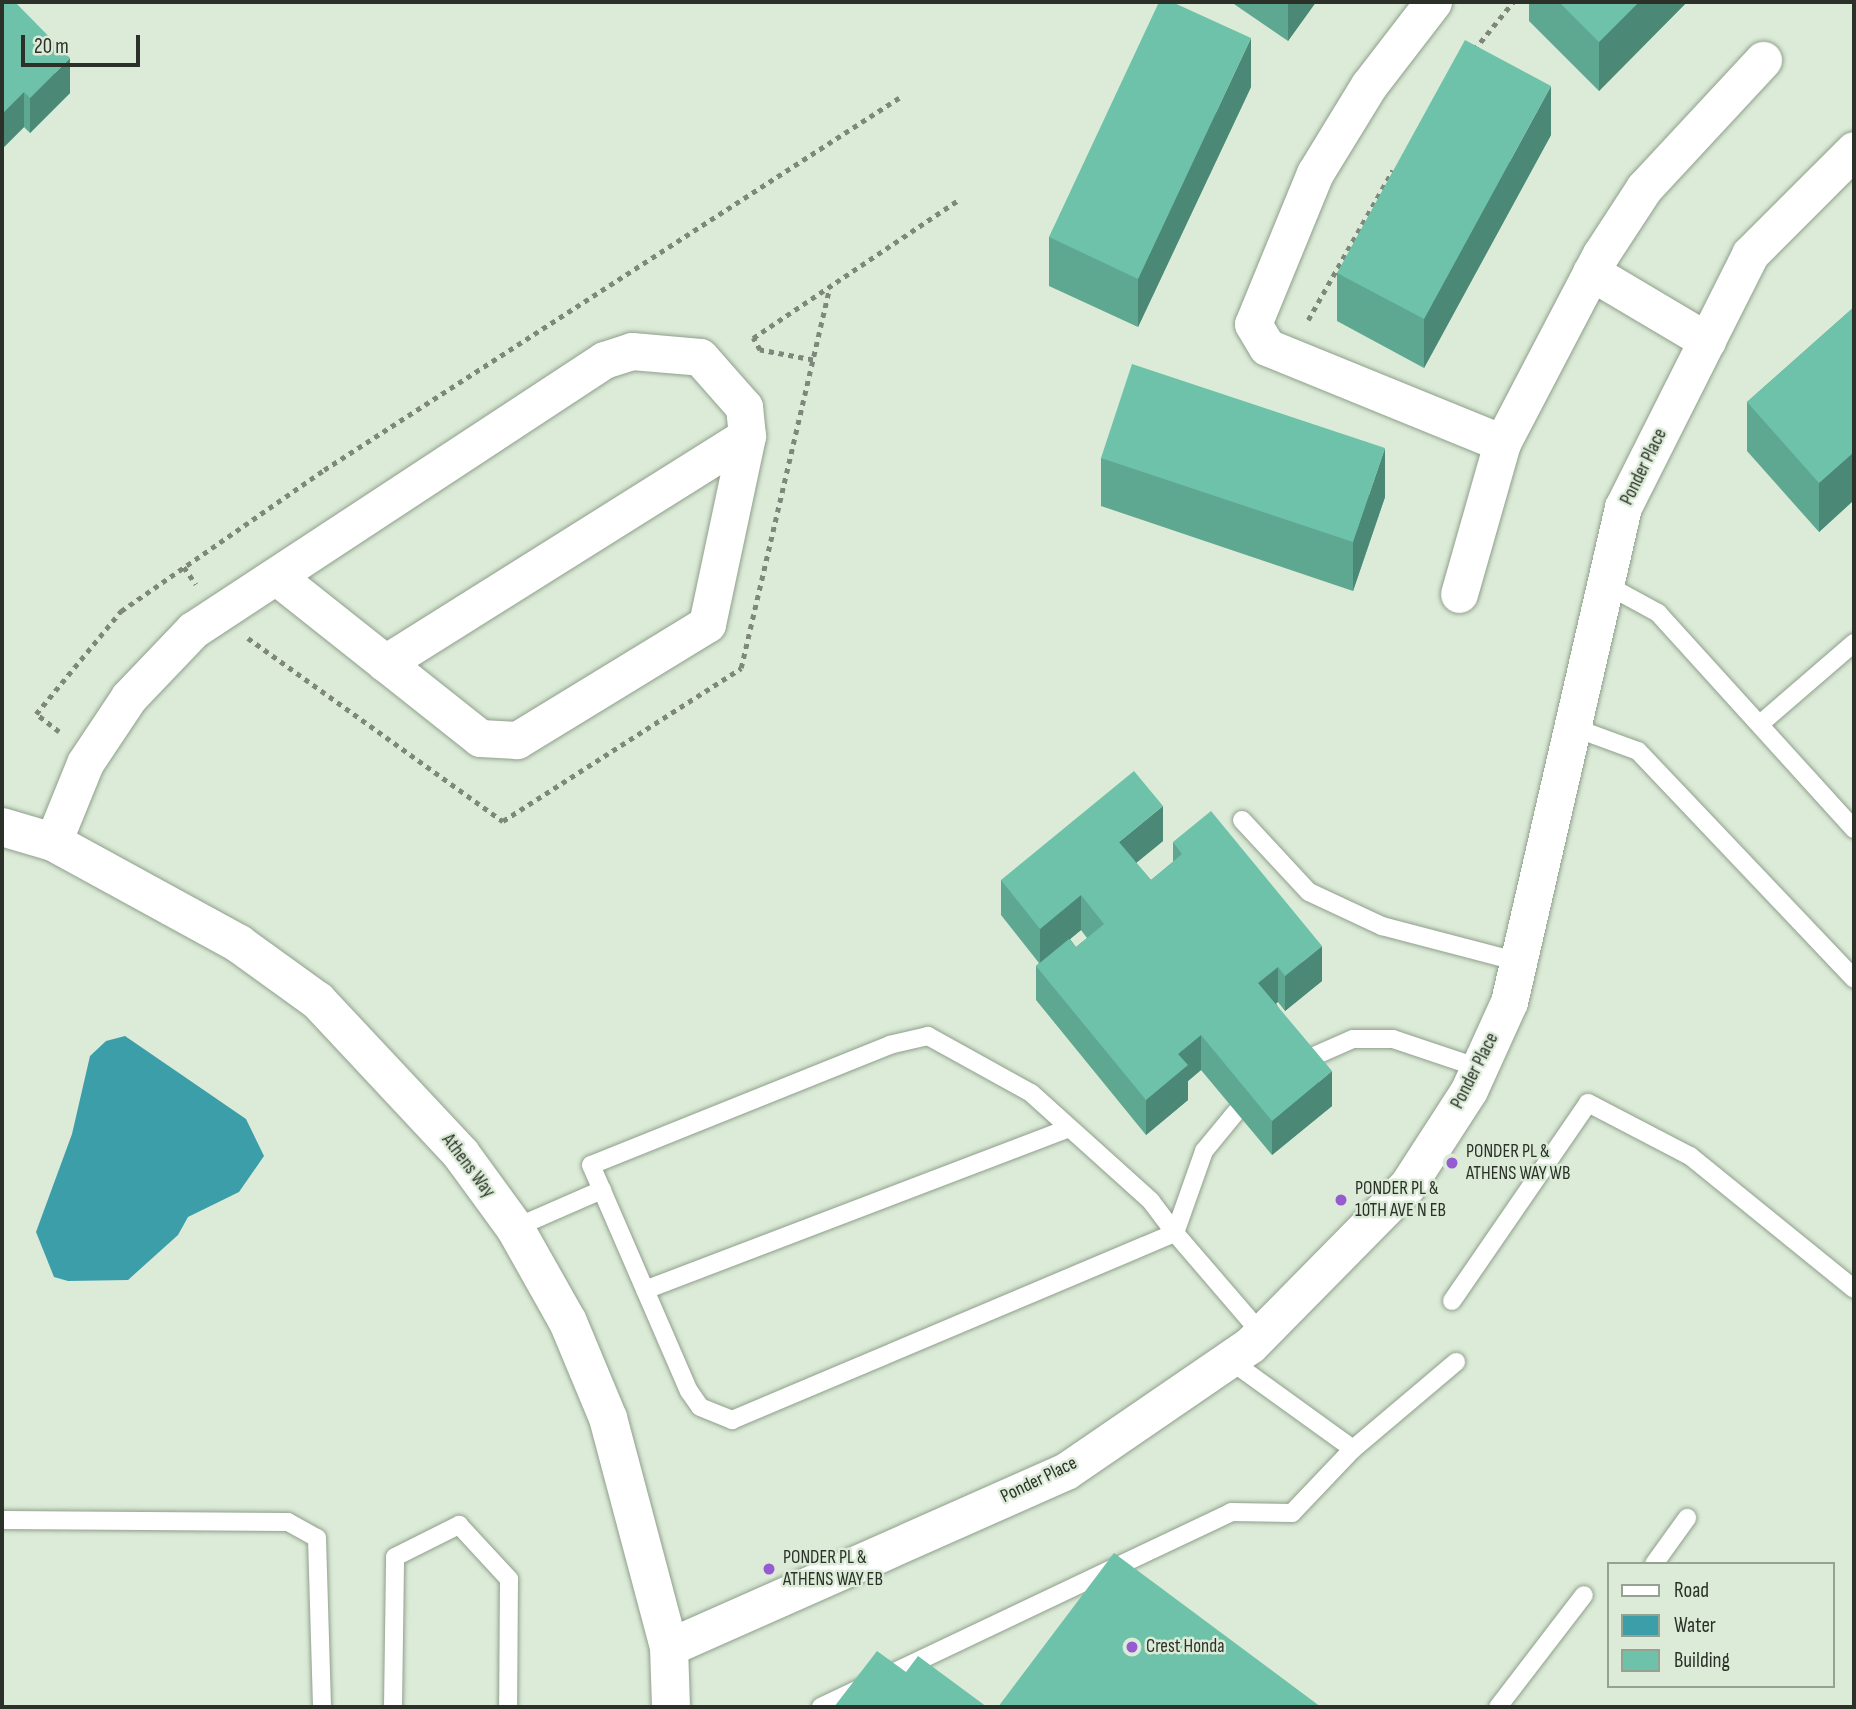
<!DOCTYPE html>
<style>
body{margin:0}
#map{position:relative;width:1856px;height:1709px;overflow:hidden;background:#dbebd7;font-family:"Sofia Sans Condensed",sans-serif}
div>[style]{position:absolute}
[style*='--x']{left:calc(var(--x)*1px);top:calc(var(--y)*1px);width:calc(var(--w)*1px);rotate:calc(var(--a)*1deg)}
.water>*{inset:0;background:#3c9ea9}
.path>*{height:4.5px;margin-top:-2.25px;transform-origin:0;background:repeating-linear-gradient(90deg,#7d887a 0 5px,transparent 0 10px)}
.roads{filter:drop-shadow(0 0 2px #8f9f8c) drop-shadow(0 0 2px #8f9f8c)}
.service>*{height:18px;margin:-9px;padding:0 9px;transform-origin:9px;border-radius:9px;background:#fff}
.minor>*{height:37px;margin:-18.5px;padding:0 18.5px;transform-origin:18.5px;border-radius:18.5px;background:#fff}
.tertiary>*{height:38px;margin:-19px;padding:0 19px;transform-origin:19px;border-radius:19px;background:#fff}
.wall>*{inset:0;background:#5ea791}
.shaded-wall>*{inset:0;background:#4c8876}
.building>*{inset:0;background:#6dc2a9}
.dots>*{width:19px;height:19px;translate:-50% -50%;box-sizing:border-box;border:4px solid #dbebd7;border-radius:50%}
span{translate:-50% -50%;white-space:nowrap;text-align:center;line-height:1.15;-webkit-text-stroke:5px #dbebd7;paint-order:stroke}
.street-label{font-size:19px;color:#2b3129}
.poi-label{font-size:19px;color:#2b3129}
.left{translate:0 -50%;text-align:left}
.frame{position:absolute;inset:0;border:4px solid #2b3129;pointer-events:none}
.legend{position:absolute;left:1607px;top:1562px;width:228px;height:126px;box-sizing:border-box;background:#dbebd7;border:2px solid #95a191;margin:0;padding:9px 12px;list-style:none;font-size:21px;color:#2b3129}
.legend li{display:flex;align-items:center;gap:14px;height:35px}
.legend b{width:35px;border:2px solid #95a191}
.scale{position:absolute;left:21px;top:35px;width:119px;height:32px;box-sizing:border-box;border:4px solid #2b3129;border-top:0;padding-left:9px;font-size:21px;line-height:24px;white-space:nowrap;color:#2b3129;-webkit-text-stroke:5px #dbebd7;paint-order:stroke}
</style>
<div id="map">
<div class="water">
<i style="clip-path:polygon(125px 1036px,246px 1119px,264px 1156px,239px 1192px,188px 1217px,178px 1235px,128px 1280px,68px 1281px,54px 1277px,36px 1232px,72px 1134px,90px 1056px,106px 1041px)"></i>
</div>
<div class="path">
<i style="--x:1474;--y:50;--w:62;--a:-50.9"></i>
<i style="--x:1308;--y:320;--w:172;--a:-60.5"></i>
<i style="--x:813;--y:360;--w:54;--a:-169.3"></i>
<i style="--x:760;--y:350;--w:14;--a:-120"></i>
<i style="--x:753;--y:338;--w:249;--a:-33.9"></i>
<i style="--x:184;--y:567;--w:21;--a:55"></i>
<i style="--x:248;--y:638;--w:314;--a:35.7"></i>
<i style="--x:503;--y:821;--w:283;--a:-32.7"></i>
<i style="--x:741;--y:668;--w:392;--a:-76.9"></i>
<i style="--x:59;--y:732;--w:29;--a:-142"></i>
<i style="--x:36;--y:714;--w:134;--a:-50.5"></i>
<i style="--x:121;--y:611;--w:247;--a:-34.8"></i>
<i style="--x:324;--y:470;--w:688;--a:-32.91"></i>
</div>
<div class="roads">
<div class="service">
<i style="--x:1603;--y:583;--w:63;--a:28.6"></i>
<i style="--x:1658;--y:613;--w:292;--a:47.8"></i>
<i style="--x:1760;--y:724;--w:124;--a:-40.8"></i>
<i style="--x:1575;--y:728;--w:67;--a:20.1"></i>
<i style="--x:1638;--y:751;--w:314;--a:46.5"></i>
<i style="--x:1242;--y:820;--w:98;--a:47.1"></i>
<i style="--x:1309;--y:892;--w:81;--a:25"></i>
<i style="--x:1382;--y:926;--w:142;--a:14.7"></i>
<i style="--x:1296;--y:1064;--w:62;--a:-23.7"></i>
<i style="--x:1353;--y:1039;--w:40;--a:0"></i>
<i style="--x:1393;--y:1039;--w:91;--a:18.6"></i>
<i style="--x:515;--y:1228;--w:95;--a:-23.6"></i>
<i style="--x:1175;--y:1233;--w:40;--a:-127"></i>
<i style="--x:1151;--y:1201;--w:161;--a:-138"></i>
<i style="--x:1031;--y:1093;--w:118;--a:-151"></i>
<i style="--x:928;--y:1036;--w:39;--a:167"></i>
<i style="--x:890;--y:1045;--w:322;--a:158.1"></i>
<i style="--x:591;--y:1165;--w:246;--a:66.6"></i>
<i style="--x:689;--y:1391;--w:19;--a:55"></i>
<i style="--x:700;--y:1407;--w:35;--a:22"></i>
<i style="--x:732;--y:1420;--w:481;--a:-22.9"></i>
<i style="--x:1175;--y:1233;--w:132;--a:49.3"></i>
<i style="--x:1175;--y:1233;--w:87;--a:-70.5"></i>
<i style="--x:1204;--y:1151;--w:50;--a:-50.6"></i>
<i style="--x:645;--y:1290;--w:454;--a:-20.9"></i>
<i style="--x:1452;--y:1301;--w:240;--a:-55.5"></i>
<i style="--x:1588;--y:1103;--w:115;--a:27.5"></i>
<i style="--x:1690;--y:1156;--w:211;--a:39"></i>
<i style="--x:1353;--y:1449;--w:135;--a:-40.2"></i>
<i style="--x:2;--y:1520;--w:286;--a:0.4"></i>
<i style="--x:288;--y:1522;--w:33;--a:29"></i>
<i style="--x:317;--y:1538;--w:169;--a:88.3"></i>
<i style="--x:1654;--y:1564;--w:57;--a:-54.3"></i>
<i style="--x:393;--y:1707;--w:150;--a:-89.2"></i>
<i style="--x:395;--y:1557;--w:72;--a:-26.6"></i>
<i style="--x:459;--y:1525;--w:74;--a:47.2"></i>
<i style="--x:509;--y:1579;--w:128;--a:90.4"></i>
<i style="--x:821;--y:1707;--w:454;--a:-25.4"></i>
<i style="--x:1231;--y:1512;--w:61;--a:0.9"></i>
<i style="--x:1292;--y:1513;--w:88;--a:-46.4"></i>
<i style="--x:1353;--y:1449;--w:154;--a:-144.2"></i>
<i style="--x:1498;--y:1707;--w:141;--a:-52.5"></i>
</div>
<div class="minor">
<i style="--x:1433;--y:2;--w:105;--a:127.6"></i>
<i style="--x:1369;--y:85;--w:103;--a:121.5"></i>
<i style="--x:1315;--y:173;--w:163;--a:112.3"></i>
<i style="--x:1253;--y:324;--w:27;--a:59"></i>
<i style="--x:1267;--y:347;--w:254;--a:22.2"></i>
<i style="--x:1502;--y:443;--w:157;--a:105.9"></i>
<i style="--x:1591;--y:272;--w:135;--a:30.7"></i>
<i style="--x:1502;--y:443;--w:213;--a:-62.4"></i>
<i style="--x:1601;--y:254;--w:79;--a:-56.9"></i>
<i style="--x:1644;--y:188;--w:175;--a:-47.1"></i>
<i style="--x:385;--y:663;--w:427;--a:-32.1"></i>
<i style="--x:53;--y:842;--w:85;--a:-67.9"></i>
<i style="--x:85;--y:763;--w:79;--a:-56.3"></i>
<i style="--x:129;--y:697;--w:93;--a:-46.3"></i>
<i style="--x:193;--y:630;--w:492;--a:-33.3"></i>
<i style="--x:604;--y:360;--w:29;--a:-18"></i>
<i style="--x:632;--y:351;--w:68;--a:5"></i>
<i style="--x:700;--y:357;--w:67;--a:48.7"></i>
<i style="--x:744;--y:407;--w:29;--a:84"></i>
<i style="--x:747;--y:436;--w:192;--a:102"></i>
<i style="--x:707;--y:624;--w:223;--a:148.6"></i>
<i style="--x:517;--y:740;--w:37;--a:-177"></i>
<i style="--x:480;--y:738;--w:259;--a:-141.6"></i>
<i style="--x:669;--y:1647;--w:434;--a:-23.9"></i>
<i style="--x:1066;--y:1471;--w:223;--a:-34.4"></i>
<i style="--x:1250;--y:1345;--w:223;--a:-45.4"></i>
<i style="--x:1407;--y:1186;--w:114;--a:-57.1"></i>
<i style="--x:1469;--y:1090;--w:97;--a:-65.6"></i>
<i style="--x:1509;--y:1002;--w:508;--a:-77.03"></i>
<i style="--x:1623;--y:507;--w:283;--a:-63.3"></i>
<i style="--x:1750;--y:254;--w:147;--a:-45"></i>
</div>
<div class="tertiary">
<i style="--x:2;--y:827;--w:53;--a:16.4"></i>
<i style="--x:53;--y:842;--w:212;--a:28.7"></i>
<i style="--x:239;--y:944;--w:97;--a:35.8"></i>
<i style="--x:318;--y:1001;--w:209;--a:46.9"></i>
<i style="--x:461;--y:1154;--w:92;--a:53.9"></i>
<i style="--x:515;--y:1228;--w:108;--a:60.6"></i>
<i style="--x:568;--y:1322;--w:104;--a:67.4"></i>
<i style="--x:608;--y:1418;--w:237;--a:75.1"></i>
<i style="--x:669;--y:1647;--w:60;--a:88.1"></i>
</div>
</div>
<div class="wall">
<i style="clip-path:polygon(2px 2px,70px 93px,30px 133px,24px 127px,2px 149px)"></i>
<i style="clip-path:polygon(1231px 2px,1316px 2px,1288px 41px)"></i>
<i style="clip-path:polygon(1529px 2px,1687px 2px,1599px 91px,1529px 21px)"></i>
<i style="clip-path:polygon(1251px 87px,1138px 327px,1049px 286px,1049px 237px)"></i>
<i style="clip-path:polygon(1551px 135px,1424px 368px,1337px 321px,1337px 273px)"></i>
<i style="clip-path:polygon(1854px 307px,1854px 500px,1819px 532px,1747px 451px,1747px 402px)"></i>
<i style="clip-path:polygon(1101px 458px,1385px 497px,1353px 591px,1101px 506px)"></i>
<i style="clip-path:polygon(evenodd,1163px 841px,1136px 863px,1151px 880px,1173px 862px,1173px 842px,1322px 981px,1285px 1011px,1278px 1002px,1276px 1003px,1332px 1106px,1272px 1155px,1201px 1070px,1188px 1081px,1188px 1100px,1146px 1135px,1036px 1000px,1036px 966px,1039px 963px,1001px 915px,1001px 880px,1163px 841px,1081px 930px,1087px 938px,1076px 947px,1070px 939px,1081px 930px)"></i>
</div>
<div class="shaded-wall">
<i style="clip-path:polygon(1288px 2px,1316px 2px,1288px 41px)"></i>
<i style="clip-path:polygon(1639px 2px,1687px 2px,1599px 91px,1599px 42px)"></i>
<i style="clip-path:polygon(1251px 38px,1251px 87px,1138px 327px,1138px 279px)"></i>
<i style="clip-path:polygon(70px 58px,70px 93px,30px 133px,30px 98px)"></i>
<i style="clip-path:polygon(1551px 86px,1551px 135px,1424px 368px,1424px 319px)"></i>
<i style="clip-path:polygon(24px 92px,24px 127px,2px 149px,2px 114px)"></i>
<i style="clip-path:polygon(1385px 448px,1385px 497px,1353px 591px,1353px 542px)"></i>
<i style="clip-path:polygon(1854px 452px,1854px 500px,1819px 532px,1819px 483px)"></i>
<i style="clip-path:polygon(1163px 806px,1163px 841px,1119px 877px,1119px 842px)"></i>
<i style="clip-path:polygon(1081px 895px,1081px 930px,1040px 964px,1040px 929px)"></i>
<i style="clip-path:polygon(1322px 946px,1322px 981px,1285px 1011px,1285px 976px)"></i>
<i style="clip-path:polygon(1278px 967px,1278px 1002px,1258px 1018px,1258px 983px)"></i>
<i style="clip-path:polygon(1201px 1035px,1201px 1070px,1188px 1081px,1188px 1100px,1146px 1135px,1146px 1100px,1178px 1054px)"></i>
<i style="clip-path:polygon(1332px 1071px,1332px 1106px,1272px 1155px,1272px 1121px)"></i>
</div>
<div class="building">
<i style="clip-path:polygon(2px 2px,15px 2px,70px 58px,30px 98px,24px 92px,2px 114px)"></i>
<i style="clip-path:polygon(1159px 2px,1172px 2px,1251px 38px,1138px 279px,1049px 237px)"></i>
<i style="clip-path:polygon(1559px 2px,1639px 2px,1599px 42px)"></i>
<i style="clip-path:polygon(1465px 40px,1551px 86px,1424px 319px,1337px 273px)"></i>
<i style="clip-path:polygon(1854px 307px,1854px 452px,1819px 483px,1747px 402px)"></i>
<i style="clip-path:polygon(1132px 364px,1385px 448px,1353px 542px,1101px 458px)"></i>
<i style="clip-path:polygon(1134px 771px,1163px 806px,1119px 842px,1151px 880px,1182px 854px,1173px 842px,1211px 811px,1322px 946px,1285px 976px,1278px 967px,1258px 983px,1332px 1071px,1272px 1121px,1201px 1035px,1178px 1054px,1188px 1065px,1146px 1100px,1036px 966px,1069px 939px,1076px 947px,1104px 924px,1081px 895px,1040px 929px,1001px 880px)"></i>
<i style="clip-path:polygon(1114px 1553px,1321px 1707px,998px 1707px)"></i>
<i style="clip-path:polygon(877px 1651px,906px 1672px,918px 1656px,987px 1707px,834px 1707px)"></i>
</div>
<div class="dots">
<i style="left:1452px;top:1163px;background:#965ad1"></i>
<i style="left:1341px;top:1200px;background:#965ad1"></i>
<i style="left:769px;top:1569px;background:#965ad1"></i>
<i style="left:1132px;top:1647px;background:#965ad1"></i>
</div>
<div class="street-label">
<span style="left:1644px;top:467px;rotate:-64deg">Ponder Place</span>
<span style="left:1475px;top:1071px;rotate:-63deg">Ponder Place</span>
<span style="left:468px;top:1166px;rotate:53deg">Athens Way</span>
<span style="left:1039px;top:1480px;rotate:-26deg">Ponder Place</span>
</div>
<div class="poi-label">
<span class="left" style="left:1466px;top:1163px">PONDER PL &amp;<br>ATHENS WAY WB</span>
<span class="left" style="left:1355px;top:1200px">PONDER PL &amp;<br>10TH AVE N EB</span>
<span class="left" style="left:783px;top:1569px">PONDER PL &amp;<br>ATHENS WAY EB</span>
<span class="left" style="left:1146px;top:1647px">Crest Honda</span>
</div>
<div class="frame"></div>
<ul class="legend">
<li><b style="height:9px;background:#fff"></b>Road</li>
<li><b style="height:19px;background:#3c9ea9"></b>Water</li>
<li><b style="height:19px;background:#6dc2a9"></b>Building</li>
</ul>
<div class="scale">20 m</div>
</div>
